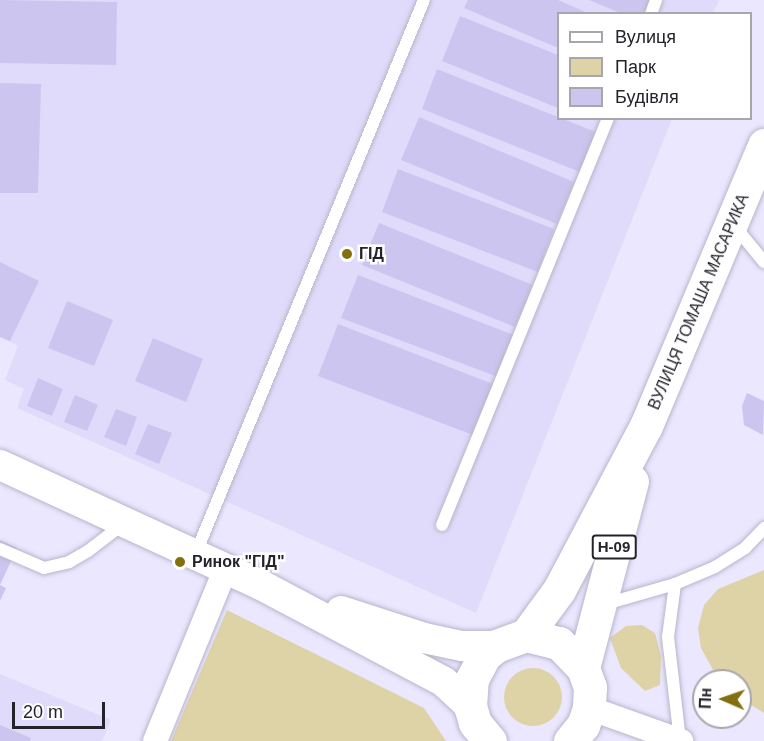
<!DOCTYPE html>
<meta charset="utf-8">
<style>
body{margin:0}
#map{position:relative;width:764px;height:741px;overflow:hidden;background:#eae7ff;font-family:Arial,sans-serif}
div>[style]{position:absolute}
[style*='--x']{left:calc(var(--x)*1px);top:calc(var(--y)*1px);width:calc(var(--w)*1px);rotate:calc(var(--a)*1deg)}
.built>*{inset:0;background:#e0dbfa}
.green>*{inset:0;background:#ded3a7}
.round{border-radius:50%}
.building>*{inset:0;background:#ccc5ef}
.roads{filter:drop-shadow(0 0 2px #b8b5cb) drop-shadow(0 0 2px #b8b5cb)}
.service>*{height:12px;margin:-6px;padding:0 6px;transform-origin:6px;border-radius:6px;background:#fff}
.minor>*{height:24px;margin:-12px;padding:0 12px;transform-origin:12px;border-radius:12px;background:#fff}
.tertiary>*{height:30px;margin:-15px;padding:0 15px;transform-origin:15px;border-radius:15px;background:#fff}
.primary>*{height:33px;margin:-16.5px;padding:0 16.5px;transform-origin:16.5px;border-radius:16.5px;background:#fff}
.dots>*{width:16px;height:16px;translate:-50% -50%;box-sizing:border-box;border:3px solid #fff;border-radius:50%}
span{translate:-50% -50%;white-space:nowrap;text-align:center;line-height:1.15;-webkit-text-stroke:5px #fff;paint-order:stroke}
.shield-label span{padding:2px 4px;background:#fff;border:2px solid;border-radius:4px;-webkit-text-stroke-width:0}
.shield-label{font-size:15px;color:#24232c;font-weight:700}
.poi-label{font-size:16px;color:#24232c;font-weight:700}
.left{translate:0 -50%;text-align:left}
.street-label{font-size:16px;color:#24232c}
.legend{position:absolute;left:557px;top:12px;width:195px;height:108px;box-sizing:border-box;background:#fff;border:2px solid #a7a7ab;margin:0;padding:8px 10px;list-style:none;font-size:18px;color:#24232c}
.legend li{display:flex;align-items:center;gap:12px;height:30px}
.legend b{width:30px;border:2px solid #a7a7ab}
.north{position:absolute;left:692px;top:669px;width:60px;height:60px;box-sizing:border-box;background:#fff;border:2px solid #a7a7ab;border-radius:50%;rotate:272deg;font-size:16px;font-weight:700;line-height:24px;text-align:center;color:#24232c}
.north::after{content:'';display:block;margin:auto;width:21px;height:27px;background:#836f0d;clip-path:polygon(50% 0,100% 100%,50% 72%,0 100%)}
.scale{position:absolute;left:12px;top:702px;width:93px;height:27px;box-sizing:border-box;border:3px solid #24232c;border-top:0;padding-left:8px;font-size:18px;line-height:21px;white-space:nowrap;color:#24232c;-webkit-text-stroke:4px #fff;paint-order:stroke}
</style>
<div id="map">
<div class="built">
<i style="clip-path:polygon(0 0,719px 0,713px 13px,558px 14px,558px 118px,672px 119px,476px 613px,17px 408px,24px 389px,5px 380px,18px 346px,0 337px)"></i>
<i style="clip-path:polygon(0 674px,111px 720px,102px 741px,0 741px)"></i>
</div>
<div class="green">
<i style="clip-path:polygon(764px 570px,764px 713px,740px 698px,740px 681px,723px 681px,713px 670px,701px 648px,698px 628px,704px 605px,718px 589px)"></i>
<i style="clip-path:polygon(227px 610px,424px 708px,446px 741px,171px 741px)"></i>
<i style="clip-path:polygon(642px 625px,655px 633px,661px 656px,660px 685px,645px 691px,621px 668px,610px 638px,626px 626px)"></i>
<i class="round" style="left:504px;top:668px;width:58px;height:58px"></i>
</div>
<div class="building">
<i style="clip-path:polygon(0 0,117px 2px,116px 65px,0 63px)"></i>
<i style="clip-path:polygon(468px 0,558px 0,590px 14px,558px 14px,558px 48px,464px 8px)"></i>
<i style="clip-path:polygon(589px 0,650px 0,645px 14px,623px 14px)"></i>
<i style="clip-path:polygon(460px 16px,558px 55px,558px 108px,442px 61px)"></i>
<i style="clip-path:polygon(437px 69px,596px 132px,580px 172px,422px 109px)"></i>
<i style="clip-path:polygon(0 83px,41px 84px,38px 193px,0 193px)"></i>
<i style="clip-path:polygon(419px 117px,574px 182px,557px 224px,401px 160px)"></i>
<i style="clip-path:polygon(398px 169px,554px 229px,538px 272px,382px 212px)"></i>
<i style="clip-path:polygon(379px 223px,533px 285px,515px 327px,362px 265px)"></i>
<i style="clip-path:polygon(0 262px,39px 281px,10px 341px,0 337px)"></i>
<i style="clip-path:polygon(358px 275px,514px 335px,498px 377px,341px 318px)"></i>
<i style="clip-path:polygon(67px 301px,113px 320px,94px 366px,48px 348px)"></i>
<i style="clip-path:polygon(338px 324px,493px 384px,473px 435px,318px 376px)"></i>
<i style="clip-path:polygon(153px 338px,203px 359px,186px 402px,135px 381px)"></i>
<i style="clip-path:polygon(38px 378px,63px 389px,52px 416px,27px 406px)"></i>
<i style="clip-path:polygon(747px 393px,764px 401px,763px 435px,744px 425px,742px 406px)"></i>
<i style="clip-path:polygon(75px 395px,98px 405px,87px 431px,64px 422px)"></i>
<i style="clip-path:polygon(116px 409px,137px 417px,126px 446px,104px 437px)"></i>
<i style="clip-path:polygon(148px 424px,172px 433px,159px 464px,135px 454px)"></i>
<i style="clip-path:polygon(0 540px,17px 548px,0 585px,6px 588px,0 601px)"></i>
<i style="clip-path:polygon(0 725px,31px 738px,30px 741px,0 741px)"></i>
</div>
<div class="roads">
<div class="service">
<i style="--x:651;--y:14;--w:15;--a:-70"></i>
<i style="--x:733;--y:224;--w:49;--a:50.8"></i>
<i style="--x:442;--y:525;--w:440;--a:-67.8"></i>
<i style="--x:0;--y:549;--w:48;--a:23.4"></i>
<i style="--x:44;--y:568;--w:26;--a:-13"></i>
<i style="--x:69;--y:562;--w:22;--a:-30"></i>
<i style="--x:88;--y:551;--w:44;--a:-37.6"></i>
<i style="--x:195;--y:555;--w:600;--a:-67.58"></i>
<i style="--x:675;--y:584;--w:53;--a:97.5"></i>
<i style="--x:668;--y:637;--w:105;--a:83.4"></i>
<i style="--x:602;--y:605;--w:76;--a:-16"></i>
<i style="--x:675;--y:584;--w:43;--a:-23"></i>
<i style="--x:715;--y:567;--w:36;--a:-32"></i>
<i style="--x:745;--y:548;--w:28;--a:-46"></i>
</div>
<div class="minor">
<i style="--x:589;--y:708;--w:98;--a:19.7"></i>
<i style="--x:155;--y:741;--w:185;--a:-67.7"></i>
</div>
<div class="tertiary">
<i style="--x:0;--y:465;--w:287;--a:24.7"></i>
<i style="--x:261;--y:585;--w:207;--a:27.9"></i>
<i style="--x:444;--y:682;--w:35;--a:43"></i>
<i style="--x:341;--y:611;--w:87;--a:18"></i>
<i style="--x:424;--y:638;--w:39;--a:12"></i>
<i style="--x:462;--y:646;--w:34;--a:0"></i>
</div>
<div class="primary">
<i style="--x:526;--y:635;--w:56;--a:-53.7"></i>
<i style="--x:559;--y:590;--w:186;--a:-62.1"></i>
<i style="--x:646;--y:426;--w:305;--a:-67.2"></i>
<i style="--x:583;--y:668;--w:193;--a:-75.3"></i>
<i style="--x:490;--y:741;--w:23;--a:-130"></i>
<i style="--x:475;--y:723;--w:18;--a:-106"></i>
<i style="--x:470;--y:706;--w:27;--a:-86"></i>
<i style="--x:472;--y:679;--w:27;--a:-62"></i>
<i style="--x:485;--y:655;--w:14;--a:-39"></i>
<i style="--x:496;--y:646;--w:32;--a:-20"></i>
<i style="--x:526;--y:635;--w:34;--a:14"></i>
<i style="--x:559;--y:643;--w:35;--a:46"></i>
<i style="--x:583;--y:668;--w:20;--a:70"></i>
<i style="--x:590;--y:687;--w:21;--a:93"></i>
<i style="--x:589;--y:708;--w:18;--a:109"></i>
<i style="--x:583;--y:725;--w:21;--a:129"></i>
</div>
</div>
<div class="dots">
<i style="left:347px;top:254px;background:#836f0d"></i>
<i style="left:180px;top:562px;background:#836f0d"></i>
</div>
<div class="shield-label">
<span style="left:614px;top:547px">Н-09</span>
</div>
<div class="poi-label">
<span class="left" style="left:359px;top:254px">ГІД</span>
<span class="left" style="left:192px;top:562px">Ринок "ГІД"</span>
</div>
<div class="street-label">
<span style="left:699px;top:302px;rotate:-67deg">ВУЛИЦЯ ТОМАША МАСАРИКА</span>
</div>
<ul class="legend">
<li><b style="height:8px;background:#fff"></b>Вулиця</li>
<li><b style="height:16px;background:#ded3a7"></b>Парк</li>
<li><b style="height:16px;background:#ccc5ef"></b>Будівля</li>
</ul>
<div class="north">Пн</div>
<div class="scale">20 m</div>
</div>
